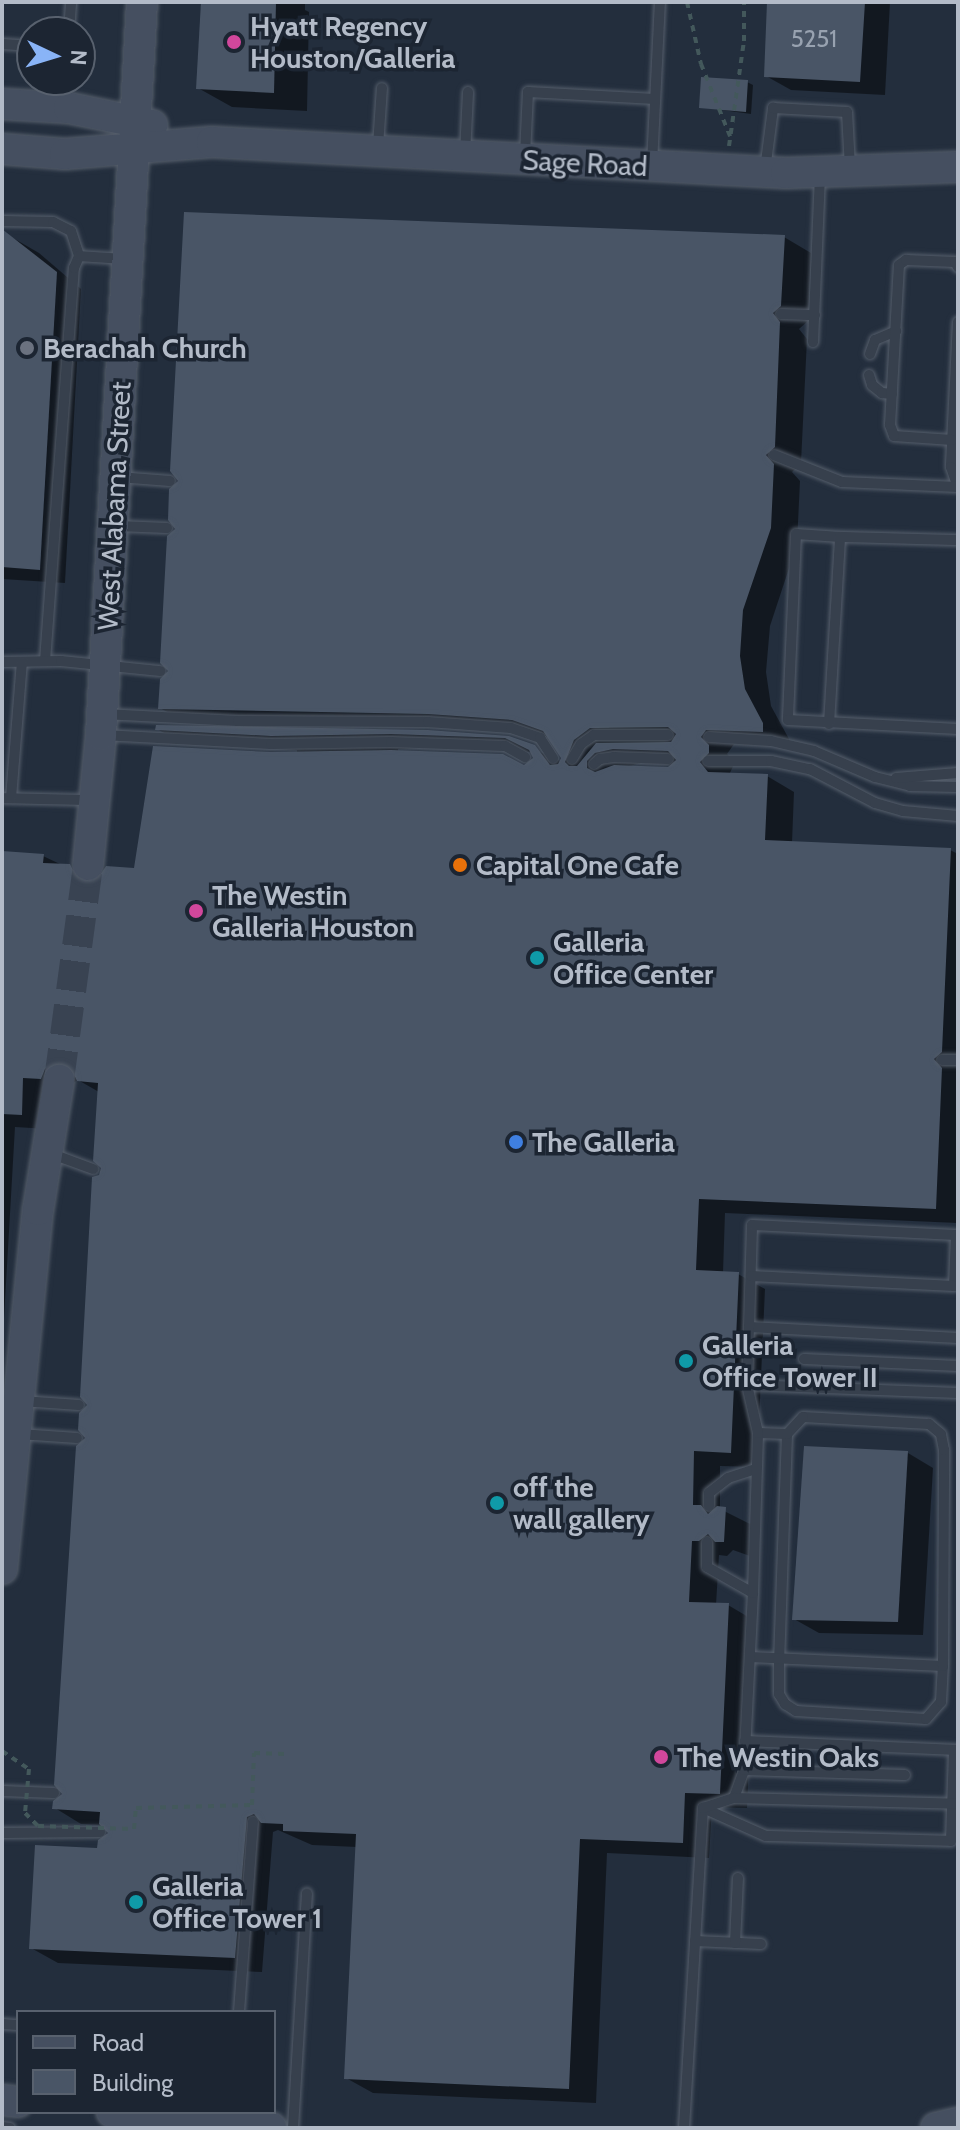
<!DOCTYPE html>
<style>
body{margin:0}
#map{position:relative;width:960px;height:2130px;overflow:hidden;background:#232e3d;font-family:Cabin,sans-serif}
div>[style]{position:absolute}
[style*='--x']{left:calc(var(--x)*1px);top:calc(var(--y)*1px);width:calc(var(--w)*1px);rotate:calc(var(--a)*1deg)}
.shadow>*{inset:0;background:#0007}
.building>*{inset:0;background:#495566}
.secondary-tunnel>*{height:30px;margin-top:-15px;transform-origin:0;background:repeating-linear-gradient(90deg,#394352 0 30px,transparent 0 45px)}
.path>*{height:4px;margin-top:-2px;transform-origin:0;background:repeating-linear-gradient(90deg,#43585b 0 6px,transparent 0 12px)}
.roads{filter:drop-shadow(0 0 2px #555e6b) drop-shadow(0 0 2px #555e6b)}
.lane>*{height:10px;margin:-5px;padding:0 5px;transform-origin:5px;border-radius:5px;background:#37404d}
.secondary>*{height:30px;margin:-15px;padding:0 15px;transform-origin:15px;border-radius:15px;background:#454f60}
.path-bridge>*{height:4px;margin-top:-2px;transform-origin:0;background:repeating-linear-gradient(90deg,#43585b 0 6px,transparent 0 12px)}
.dots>*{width:22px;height:22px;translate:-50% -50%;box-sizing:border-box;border:4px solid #1c2532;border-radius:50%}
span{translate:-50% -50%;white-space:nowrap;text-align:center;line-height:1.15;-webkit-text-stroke:7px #1c2532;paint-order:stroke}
.number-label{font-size:24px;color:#98a2b0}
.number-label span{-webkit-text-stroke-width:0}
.poi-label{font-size:28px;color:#b3bbc8;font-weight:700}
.left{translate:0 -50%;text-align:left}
.street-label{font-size:28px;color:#b3bbc8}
.frame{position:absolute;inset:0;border:4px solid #b3bbc8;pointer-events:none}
.legend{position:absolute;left:16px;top:2010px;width:260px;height:104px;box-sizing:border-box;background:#1c2532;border:2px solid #58616e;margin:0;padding:10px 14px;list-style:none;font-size:24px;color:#b3bbc8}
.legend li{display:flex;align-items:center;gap:16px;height:40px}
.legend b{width:40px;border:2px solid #58616e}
.north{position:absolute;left:16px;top:16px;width:80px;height:80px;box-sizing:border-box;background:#1c2532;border:2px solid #58616e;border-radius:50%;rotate:94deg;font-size:22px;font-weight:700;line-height:32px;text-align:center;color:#b3bbc8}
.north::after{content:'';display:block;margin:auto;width:28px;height:36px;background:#89b4f7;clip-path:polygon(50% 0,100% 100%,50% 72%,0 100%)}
</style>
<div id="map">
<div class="shadow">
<i style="clip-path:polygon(203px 2px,305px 2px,305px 10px,309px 12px,307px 111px,232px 107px,198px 88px)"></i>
<i style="clip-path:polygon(770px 2px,890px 2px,885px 95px,791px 90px,766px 76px)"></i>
<i style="clip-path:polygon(747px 82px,753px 85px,751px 114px,701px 107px)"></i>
<i style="clip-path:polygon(evenodd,784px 237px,811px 253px,808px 321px,799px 329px,807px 339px,801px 463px,792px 472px,800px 481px,797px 544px,770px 626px,766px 672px,771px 706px,789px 739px,789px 747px,734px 744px,727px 754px,735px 762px,729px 775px,767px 776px,794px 792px,792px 843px,950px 850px,958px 854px,958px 1223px,725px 1213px,723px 1273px,738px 1274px,765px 1289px,757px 1467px,720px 1466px,720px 1509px,752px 1525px,750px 1556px,733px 1550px,727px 1556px,719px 1555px,716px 1605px,728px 1605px,755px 1621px,747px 1808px,712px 1807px,709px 1858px,607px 1853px,596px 2103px,373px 2093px,346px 2078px,357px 1847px,312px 1845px,278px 1830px,273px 1832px,262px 1972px,58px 1963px,31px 1948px,111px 1833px,103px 1825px,81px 1824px,55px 1808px,65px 1794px,103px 1168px,99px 1092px,78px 1080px,71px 1084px,48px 1129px,15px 1127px,2px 1353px,2px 853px,43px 856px,96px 881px,136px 870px,297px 754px,297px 750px,184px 744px,157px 729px,428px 732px,509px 738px,560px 761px,562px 754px,552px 739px,540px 734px,457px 728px,187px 723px,160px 708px,784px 237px,420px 748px,532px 752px,535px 758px,525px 767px,398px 752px,398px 749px,420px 748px,784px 237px,641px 763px,674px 765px,668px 769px,629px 766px,641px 763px)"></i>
<i style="clip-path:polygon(2px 238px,13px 238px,39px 253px,81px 289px,65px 583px,2px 579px)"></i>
<i style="clip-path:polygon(908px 1453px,933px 1468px,923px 1635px,819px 1633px,794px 1619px)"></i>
</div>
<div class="building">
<i style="clip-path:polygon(201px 2px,276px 2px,274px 93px,196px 89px)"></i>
<i style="clip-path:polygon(767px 2px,865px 2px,860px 82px,764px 77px)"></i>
<i style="clip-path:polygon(701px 77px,748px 80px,746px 112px,699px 108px)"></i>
<i style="clip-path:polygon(evenodd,184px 212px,785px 235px,781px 306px,773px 313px,780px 322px,775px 447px,766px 455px,774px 464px,771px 528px,743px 610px,740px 656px,745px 689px,763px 723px,763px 732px,706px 730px,701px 737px,709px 745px,709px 753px,700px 762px,708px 772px,768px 774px,765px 840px,951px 848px,942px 1052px,934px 1059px,942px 1068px,936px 1209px,699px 1199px,696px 1270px,739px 1272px,731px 1453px,694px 1451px,693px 1505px,701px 1505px,708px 1514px,717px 1506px,726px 1507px,724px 1542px,715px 1542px,708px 1534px,699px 1541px,692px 1541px,689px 1602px,729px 1603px,720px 1794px,685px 1793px,683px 1843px,580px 1839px,569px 2089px,344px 2079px,356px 1834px,283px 1831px,283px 1824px,261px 1823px,254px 1814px,247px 1817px,235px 1958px,29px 1949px,35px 1845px,97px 1848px,98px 1840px,108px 1833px,99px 1824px,100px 1812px,52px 1809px,53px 1801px,62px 1794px,54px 1785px,76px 1446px,85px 1438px,78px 1430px,79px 1413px,87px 1405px,80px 1397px,92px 1177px,99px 1175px,101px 1168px,93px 1161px,98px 1083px,77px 1081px,70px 1066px,53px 1063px,45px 1069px,41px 1079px,23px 1078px,22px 1115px,2px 1114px,2px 851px,44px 854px,43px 863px,70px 864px,77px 879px,85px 883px,96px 881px,106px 866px,134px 868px,153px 746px,271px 752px,391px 750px,503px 754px,524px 765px,533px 758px,529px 750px,505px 738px,391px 734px,271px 736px,155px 730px,156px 725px,428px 730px,509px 736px,535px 745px,550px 765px,558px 764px,561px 758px,543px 731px,512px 720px,428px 714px,158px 709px,160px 679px,168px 671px,160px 663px,167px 536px,175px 529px,168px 520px,169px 489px,178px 481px,170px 471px,184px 212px,668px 727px,676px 734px,671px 742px,596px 743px,577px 766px,569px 766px,565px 762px,574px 740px,590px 728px,668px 727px,184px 212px,613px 749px,668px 751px,676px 760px,668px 767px,614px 765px,595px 772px,587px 768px,587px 761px,595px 753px,613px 749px)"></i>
<i style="clip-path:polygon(2px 229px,57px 272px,40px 570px,2px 567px)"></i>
<i style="clip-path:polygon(804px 1446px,908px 1451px,898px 1622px,792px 1620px)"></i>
</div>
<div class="secondary-tunnel">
<i style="--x:59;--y:1080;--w:217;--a:-82.3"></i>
</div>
<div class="path">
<i style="--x:687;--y:2;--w:64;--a:77.3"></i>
<i style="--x:701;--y:64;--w:78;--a:68.1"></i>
<i style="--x:729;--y:146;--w:106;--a:-81.9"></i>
<i style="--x:744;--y:41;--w:39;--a:-90"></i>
</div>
<div class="roads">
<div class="lane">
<i style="--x:69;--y:32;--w:30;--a:-86"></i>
<i style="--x:2;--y:44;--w:30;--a:4"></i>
<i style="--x:378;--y:146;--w:58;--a:-86.1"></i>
<i style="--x:465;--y:154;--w:62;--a:-87.2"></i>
<i style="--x:525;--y:155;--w:63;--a:-87.3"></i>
<i style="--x:528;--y:92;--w:127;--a:3.2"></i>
<i style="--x:652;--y:164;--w:162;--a:-87.2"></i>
<i style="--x:765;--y:170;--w:63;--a:-82.6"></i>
<i style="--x:773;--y:108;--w:74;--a:3.1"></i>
<i style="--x:847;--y:112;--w:55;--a:86.9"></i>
<i style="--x:2;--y:221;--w:51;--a:1.1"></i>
<i style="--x:53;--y:222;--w:20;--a:27"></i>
<i style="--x:71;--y:231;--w:26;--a:72"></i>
<i style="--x:781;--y:314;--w:34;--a:2"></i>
<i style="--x:958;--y:322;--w:145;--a:92.8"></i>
<i style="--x:951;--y:467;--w:21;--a:71"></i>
<i style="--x:813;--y:342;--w:169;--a:-87.6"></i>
<i style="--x:870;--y:354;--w:15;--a:-70"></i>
<i style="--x:875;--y:340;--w:23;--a:-23"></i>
<i style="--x:869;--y:375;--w:10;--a:73"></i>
<i style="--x:872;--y:385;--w:13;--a:39"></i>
<i style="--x:882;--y:393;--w:10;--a:6"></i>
<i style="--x:952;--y:440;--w:58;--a:-176.1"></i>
<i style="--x:894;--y:436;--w:12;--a:-110"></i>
<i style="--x:890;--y:425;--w:160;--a:-86.8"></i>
<i style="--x:899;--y:265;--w:9;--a:-36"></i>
<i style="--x:906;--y:260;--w:49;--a:2.3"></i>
<i style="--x:955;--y:262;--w:6;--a:59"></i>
<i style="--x:774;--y:455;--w:73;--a:21.7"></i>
<i style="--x:842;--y:482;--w:116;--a:2.5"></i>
<i style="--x:118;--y:477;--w:52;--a:4.4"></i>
<i style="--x:118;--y:526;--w:49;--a:2.3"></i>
<i style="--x:840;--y:537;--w:44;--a:-176.1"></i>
<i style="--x:796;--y:534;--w:186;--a:92.5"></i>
<i style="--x:788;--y:720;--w:170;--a:3"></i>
<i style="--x:45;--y:661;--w:394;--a:-85.8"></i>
<i style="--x:74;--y:268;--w:13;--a:-67"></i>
<i style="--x:79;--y:256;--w:44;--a:3.9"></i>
<i style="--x:2;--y:662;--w:59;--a:-1"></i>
<i style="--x:61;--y:661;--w:100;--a:5.8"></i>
<i style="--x:104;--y:714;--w:134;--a:3"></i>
<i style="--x:238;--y:721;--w:190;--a:0.3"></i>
<i style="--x:428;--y:722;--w:83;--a:4.1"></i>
<i style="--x:511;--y:728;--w:31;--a:19"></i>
<i style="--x:540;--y:738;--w:24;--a:57"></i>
<i style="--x:829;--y:724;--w:187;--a:-86.6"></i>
<i style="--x:840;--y:537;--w:118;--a:1.5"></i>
<i style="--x:103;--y:735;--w:168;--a:3.1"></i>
<i style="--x:271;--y:744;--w:120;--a:-1"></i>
<i style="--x:391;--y:742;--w:114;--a:2"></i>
<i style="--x:505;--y:746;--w:23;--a:29"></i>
<i style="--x:709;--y:737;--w:62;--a:3.7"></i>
<i style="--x:771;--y:741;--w:44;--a:13.1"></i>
<i style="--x:814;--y:751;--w:66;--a:23.1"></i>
<i style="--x:875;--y:777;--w:36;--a:14"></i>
<i style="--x:910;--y:786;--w:48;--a:1.2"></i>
<i style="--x:572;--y:759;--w:17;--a:-59"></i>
<i style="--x:581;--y:744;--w:16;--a:-35"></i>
<i style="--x:594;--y:735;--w:74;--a:0"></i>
<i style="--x:708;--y:761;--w:63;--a:0"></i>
<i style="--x:771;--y:761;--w:40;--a:12"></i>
<i style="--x:810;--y:769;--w:73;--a:27.6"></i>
<i style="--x:875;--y:803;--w:29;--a:16"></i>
<i style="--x:903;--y:811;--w:55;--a:5.2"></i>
<i style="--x:594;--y:764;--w:8;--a:-40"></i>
<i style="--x:600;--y:759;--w:14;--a:-8"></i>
<i style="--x:614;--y:757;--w:54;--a:2.1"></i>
<i style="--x:896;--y:778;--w:62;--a:-4.6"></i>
<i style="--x:2;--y:798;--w:89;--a:1.3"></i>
<i style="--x:11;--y:798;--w:136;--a:-85.4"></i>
<i style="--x:942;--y:1060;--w:16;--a:0"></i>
<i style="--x:52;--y:1154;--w:44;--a:20.1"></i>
<i style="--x:749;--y:1327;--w:209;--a:3"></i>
<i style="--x:804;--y:1359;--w:154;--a:2.6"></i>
<i style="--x:747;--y:1385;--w:211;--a:2.2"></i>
<i style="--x:21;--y:1401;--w:58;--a:3.9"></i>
<i style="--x:19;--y:1434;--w:58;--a:3.9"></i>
<i style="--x:787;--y:1434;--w:225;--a:92"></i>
<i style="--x:779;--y:1659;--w:35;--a:90"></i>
<i style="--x:779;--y:1694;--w:12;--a:59"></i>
<i style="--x:785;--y:1704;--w:13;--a:32"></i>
<i style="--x:796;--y:1711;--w:130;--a:3.5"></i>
<i style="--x:926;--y:1719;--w:23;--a:-49"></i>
<i style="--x:941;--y:1702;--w:36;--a:-87"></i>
<i style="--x:709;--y:1506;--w:13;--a:-90"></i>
<i style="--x:709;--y:1493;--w:24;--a:-38"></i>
<i style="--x:728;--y:1478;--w:29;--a:-18"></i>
<i style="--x:707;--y:1542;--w:25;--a:90"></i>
<i style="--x:707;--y:1567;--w:53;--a:29.5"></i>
<i style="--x:750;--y:1657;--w:193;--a:2.7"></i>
<i style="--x:943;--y:1666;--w:216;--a:-89.7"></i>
<i style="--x:944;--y:1450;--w:16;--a:-101"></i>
<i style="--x:941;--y:1434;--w:16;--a:-140"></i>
<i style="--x:929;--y:1424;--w:126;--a:-176.8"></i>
<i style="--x:803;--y:1417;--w:23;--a:133"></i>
<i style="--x:787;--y:1434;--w:29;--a:-178"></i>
<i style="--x:745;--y:1741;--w:213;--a:2.4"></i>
<i style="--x:744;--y:1770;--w:161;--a:1.8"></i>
<i style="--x:2;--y:1791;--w:52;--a:2.2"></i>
<i style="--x:734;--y:1798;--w:30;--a:-70"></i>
<i style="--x:744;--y:1770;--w:177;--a:-87.1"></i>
<i style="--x:753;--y:1593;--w:160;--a:-88.2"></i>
<i style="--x:758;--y:1433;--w:49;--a:-102.9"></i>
<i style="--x:747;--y:1385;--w:58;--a:-88"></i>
<i style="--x:749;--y:1327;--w:102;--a:-88.3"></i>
<i style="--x:752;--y:1225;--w:204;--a:2.8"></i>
<i style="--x:956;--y:1235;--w:51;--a:92.2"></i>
<i style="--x:954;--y:1286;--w:203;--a:-177.2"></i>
<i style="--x:703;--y:1808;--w:69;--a:24"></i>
<i style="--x:766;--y:1836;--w:185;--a:1.5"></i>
<i style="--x:951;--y:1841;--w:91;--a:-88.1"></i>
<i style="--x:2;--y:1833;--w:98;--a:-0.6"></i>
<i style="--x:695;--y:1941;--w:66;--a:2.6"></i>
<i style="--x:735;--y:1943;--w:65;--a:-87.4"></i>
<i style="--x:239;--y:2012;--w:191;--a:-85.8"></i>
<i style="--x:2;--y:2024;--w:16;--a:4"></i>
<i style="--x:2;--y:2127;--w:8;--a:7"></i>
<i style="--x:293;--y:2128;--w:235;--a:-86.6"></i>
<i style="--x:684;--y:2128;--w:321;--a:-86.6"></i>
<i style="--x:703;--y:1808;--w:33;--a:-18"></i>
<i style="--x:734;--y:1798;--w:224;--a:1.5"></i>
</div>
<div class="secondary">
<i style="--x:2;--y:104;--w:67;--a:3.4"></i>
<i style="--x:69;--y:108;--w:85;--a:11.6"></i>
<i style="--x:2;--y:149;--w:63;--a:4.5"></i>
<i style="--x:65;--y:154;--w:147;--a:-4.7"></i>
<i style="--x:212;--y:142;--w:575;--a:3.09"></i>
<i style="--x:786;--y:173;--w:172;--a:-2"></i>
<i style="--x:88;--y:865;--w:131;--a:-84.3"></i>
<i style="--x:101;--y:735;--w:734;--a:-86.8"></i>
<i style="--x:2;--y:1569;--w:361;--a:-84.3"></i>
<i style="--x:38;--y:1210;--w:132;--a:-80.8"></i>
<i style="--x:2;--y:2100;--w:16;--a:7"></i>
<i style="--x:112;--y:2112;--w:160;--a:5.7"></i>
<i style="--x:936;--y:2128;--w:23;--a:-13"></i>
</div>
</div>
<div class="path-bridge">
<i style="--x:2;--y:1751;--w:32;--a:34"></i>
<i style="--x:29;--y:1769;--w:44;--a:95.2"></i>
<i style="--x:25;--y:1813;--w:18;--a:45"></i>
<i style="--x:38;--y:1826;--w:96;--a:1.8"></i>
<i style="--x:134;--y:1829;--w:21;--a:-85"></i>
<i style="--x:136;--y:1808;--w:116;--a:-1.5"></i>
<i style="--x:252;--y:1805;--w:52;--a:-87.8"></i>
<i style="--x:254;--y:1753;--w:31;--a:2"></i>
</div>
<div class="dots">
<i style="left:234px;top:42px;background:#d1479c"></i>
<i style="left:27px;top:348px;background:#6b7280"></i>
<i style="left:460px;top:865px;background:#e8710a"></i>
<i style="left:196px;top:911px;background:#d1479c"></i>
<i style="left:537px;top:958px;background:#0f9aa8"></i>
<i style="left:516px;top:1142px;background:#3f7fe0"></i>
<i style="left:686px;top:1361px;background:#0f9aa8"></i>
<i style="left:497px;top:1503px;background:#0f9aa8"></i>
<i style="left:661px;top:1757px;background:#d1479c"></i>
<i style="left:136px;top:1902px;background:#0f9aa8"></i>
</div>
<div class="number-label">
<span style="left:814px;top:39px">5251</span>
</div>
<div class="poi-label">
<span class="left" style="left:250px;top:42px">Hyatt Regency<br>Houston/Galleria</span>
<span class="left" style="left:43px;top:348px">Berachah Church</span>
<span class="left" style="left:476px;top:865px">Capital One Cafe</span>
<span class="left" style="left:212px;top:911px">The Westin<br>Galleria Houston</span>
<span class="left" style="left:553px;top:958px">Galleria<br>Office Center</span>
<span class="left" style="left:532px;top:1142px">The Galleria</span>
<span class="left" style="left:702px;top:1361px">Galleria<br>Office Tower II</span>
<span class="left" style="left:513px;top:1503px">off the<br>wall gallery</span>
<span class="left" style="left:677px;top:1757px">The Westin Oaks</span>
<span class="left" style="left:152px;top:1902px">Galleria<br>Office Tower 1</span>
</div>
<div class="street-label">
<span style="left:585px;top:163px;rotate:3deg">Sage Road</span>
<span style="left:114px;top:506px;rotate:-87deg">West Alabama Street</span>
</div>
<div class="frame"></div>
<ul class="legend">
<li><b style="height:10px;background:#454f60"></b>Road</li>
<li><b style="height:22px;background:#495566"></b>Building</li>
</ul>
<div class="north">N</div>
</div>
